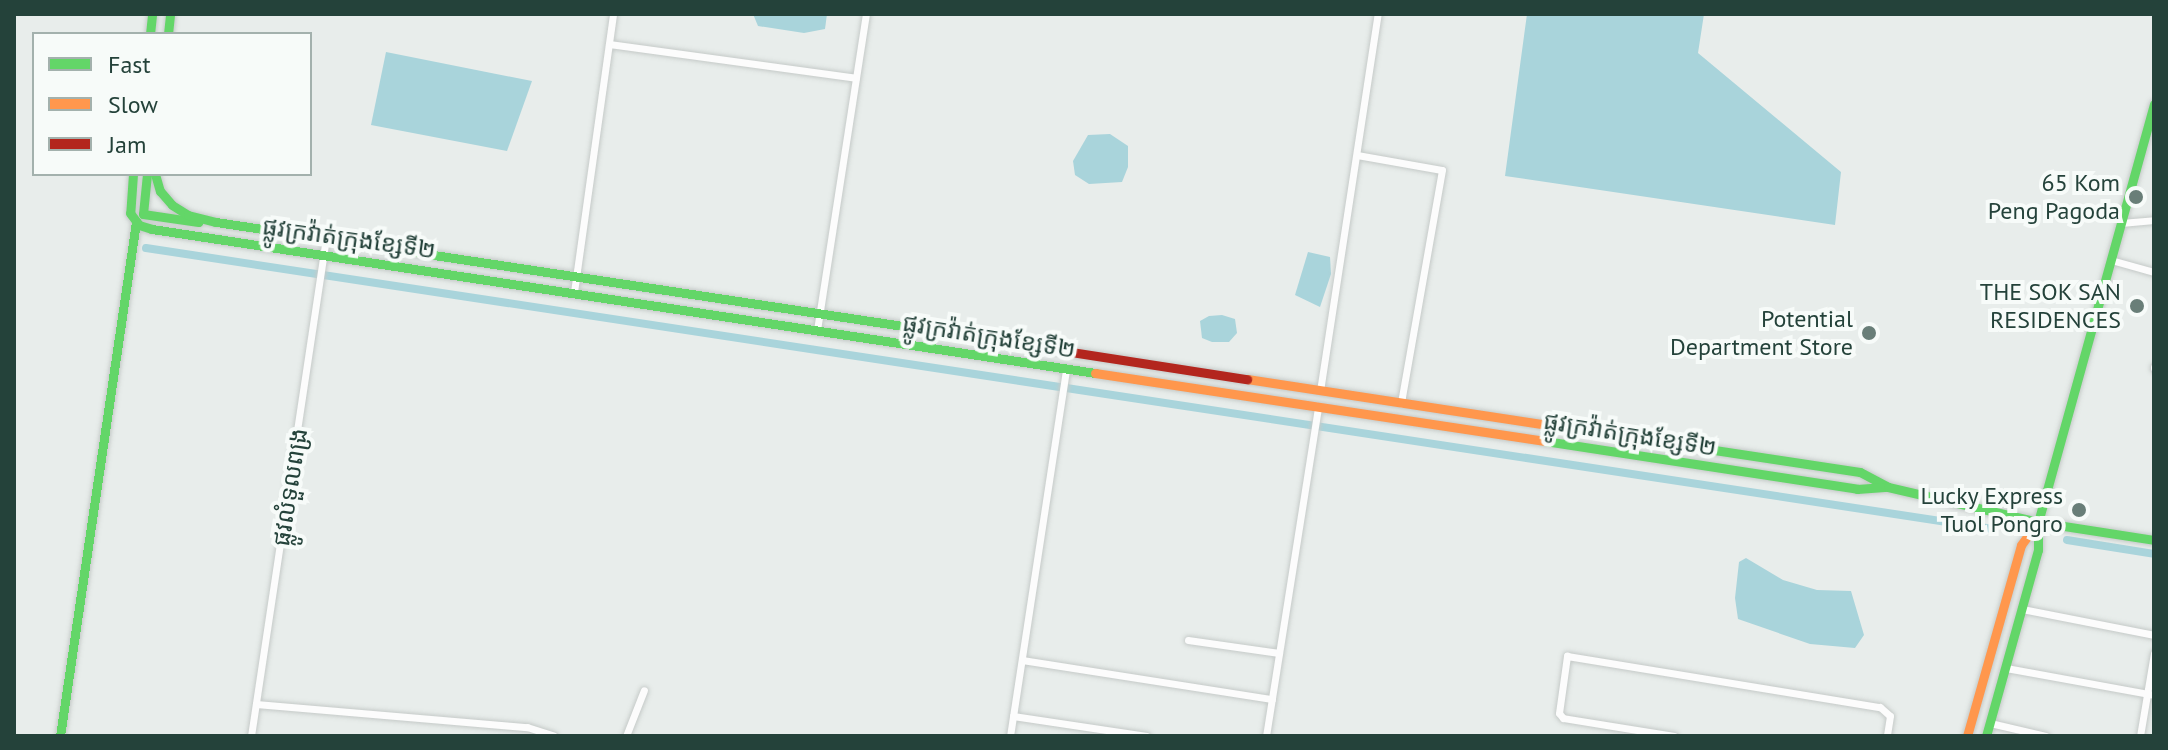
<!DOCTYPE html>
<meta charset="utf-8">
<style>
body{margin:0}
#map{position:relative;width:2168px;height:750px;overflow:hidden;background:#e8edeb;font-family:"PT Sans","Noto Sans Khmer",sans-serif}
div>[style]{position:absolute}
[style*='--x']{left:calc(var(--x)*1px);top:calc(var(--y)*1px);width:calc(var(--w)*1px);rotate:calc(var(--a)*1deg)}
.water>*{inset:0;background:#a9d4db}
.canal>*{height:8px;margin:-4px;padding:0 4px;transform-origin:4px;border-radius:4px;background:#a9d4db}
.roads{filter:drop-shadow(0 0 2px #c5cac8) drop-shadow(0 0 2px #c5cac8)}
.street>*{height:7px;margin:-3.5px;padding:0 3.5px;transform-origin:3.5px;border-radius:3.5px;background:#fcfcfc}
.fast>*{height:9px;margin:-4.5px;padding:0 4.5px;transform-origin:4.5px;border-radius:4.5px;background:#63d668}
.slow>*{height:9px;margin:-4.5px;padding:0 4.5px;transform-origin:4.5px;border-radius:4.5px;background:#ff974d}
.jam>*{height:9px;margin:-4.5px;padding:0 4.5px;transform-origin:4.5px;border-radius:4.5px;background:#b3261e}
.dots>*{width:22px;height:22px;translate:-50% -50%;box-sizing:border-box;border:4px solid #f7fbf9;border-radius:50%}
span{translate:-50% -50%;white-space:nowrap;text-align:center;line-height:1.15;-webkit-text-stroke:8px #f7fbf9;paint-order:stroke}
.poi-label{font-size:24px;color:#24423a}
.right{translate:-100% -50%;text-align:right}
.street-label{font-size:24px;color:#24423a}
.frame{position:absolute;inset:0;border:16px solid #24423a;pointer-events:none}
.legend{position:absolute;left:32px;top:32px;width:280px;height:144px;box-sizing:border-box;background:#f7fbf9;border:2px solid #a3b1ad;margin:0;padding:10px 14px;list-style:none;font-size:24px;color:#24423a}
.legend li{display:flex;align-items:center;gap:16px;height:40px}
.legend b{width:40px;border:2px solid #a3b1ad}
</style>
<div id="map">
<div class="water">
<i style="clip-path:polygon(753px 14px,827px 14px,825px 29px,804px 33px,758px 26px)"></i>
<i style="clip-path:polygon(1527px 14px,1704px 14px,1698px 53px,1841px 172px,1835px 225px,1505px 176px)"></i>
<i style="clip-path:polygon(386px 52px,532px 81px,507px 151px,371px 125px)"></i>
<i style="clip-path:polygon(1110px 134px,1128px 146px,1128px 167px,1122px 182px,1089px 184px,1075px 175px,1073px 161px,1088px 135px)"></i>
<i style="clip-path:polygon(1308px 252px,1330px 257px,1331px 274px,1320px 307px,1295px 295px)"></i>
<i style="clip-path:polygon(1222px 315px,1235px 319px,1237px 333px,1229px 342px,1212px 342px,1202px 338px,1200px 321px,1209px 316px)"></i>
<i style="clip-path:polygon(1746px 558px,1783px 580px,1817px 590px,1851px 591px,1864px 635px,1855px 648px,1810px 644px,1738px 619px,1735px 598px,1739px 562px)"></i>
</div>
<div class="canal">
<i style="--x:146;--y:248;--w:1868;--a:8.65"></i>
<i style="--x:2067;--y:540;--w:88;--a:9.1"></i>
</div>
<div class="roads">
<div class="street">
<i style="--x:609;--y:44;--w:249;--a:7.8"></i>
<i style="--x:1357;--y:155;--w:86;--a:10"></i>
<i style="--x:1442;--y:170;--w:237;--a:100"></i>
<i style="--x:2121;--y:223;--w:33;--a:-5"></i>
<i style="--x:2111;--y:260;--w:45;--a:15.6"></i>
<i style="--x:574;--y:292;--w:281;--a:-82"></i>
<i style="--x:817;--y:330;--w:320;--a:-81.2"></i>
<i style="--x:2154;--y:368;--w:1;--a:-90"></i>
<i style="--x:1320;--y:391;--w:381;--a:-81.3"></i>
<i style="--x:2022;--y:609;--w:135;--a:11.1"></i>
<i style="--x:1188;--y:640;--w:92;--a:8.1"></i>
<i style="--x:1022;--y:660;--w:253;--a:8.9"></i>
<i style="--x:2006;--y:668;--w:150;--a:10.3"></i>
<i style="--x:256;--y:704;--w:272;--a:4.9"></i>
<i style="--x:527;--y:727;--w:28;--a:18"></i>
<i style="--x:1013;--y:716;--w:135;--a:8.5"></i>
<i style="--x:1990;--y:723;--w:57;--a:13.1"></i>
<i style="--x:251;--y:736;--w:504;--a:-81.44"></i>
<i style="--x:626;--y:736;--w:49;--a:-68.6"></i>
<i style="--x:1010;--y:736;--w:372;--a:-81.3"></i>
<i style="--x:1266;--y:736;--w:334;--a:-81"></i>
<i style="--x:1674;--y:736;--w:112;--a:-170.8"></i>
<i style="--x:1563;--y:718;--w:6;--a:-129"></i>
<i style="--x:1559;--y:713;--w:58;--a:-82"></i>
<i style="--x:1567;--y:656;--w:317;--a:9.3"></i>
<i style="--x:1880;--y:707;--w:13;--a:42"></i>
<i style="--x:1890;--y:716;--w:20;--a:99"></i>
<i style="--x:2140;--y:736;--w:84;--a:-80.4"></i>
</div>
<div class="fast">
<i style="--x:150;--y:34;--w:20;--a:-84"></i>
<i style="--x:168;--y:34;--w:20;--a:-84"></i>
<i style="--x:2154;--y:104;--w:434;--a:105.5"></i>
<i style="--x:2038;--y:522;--w:117;--a:8.8"></i>
<i style="--x:133;--y:174;--w:39;--a:94"></i>
<i style="--x:130;--y:213;--w:15;--a:53"></i>
<i style="--x:139;--y:225;--w:14;--a:17"></i>
<i style="--x:152;--y:229;--w:954;--a:8.68"></i>
<i style="--x:147;--y:174;--w:40;--a:95.7"></i>
<i style="--x:143;--y:214;--w:56;--a:8.3"></i>
<i style="--x:155;--y:174;--w:18;--a:74"></i>
<i style="--x:160;--y:191;--w:18;--a:49"></i>
<i style="--x:172;--y:205;--w:19;--a:32"></i>
<i style="--x:188;--y:215;--w:29;--a:14"></i>
<i style="--x:216;--y:222;--w:721;--a:8.61"></i>
<i style="--x:1569;--y:428;--w:294;--a:8.6"></i>
<i style="--x:1860;--y:472;--w:30;--a:28"></i>
<i style="--x:1545;--y:441;--w:316;--a:8.7"></i>
<i style="--x:1857;--y:489;--w:31;--a:-4"></i>
<i style="--x:1888;--y:487;--w:154;--a:13.1"></i>
<i style="--x:60;--y:736;--w:520;--a:-81.59"></i>
<i style="--x:1986;--y:736;--w:193;--a:-74.4"></i>
<i style="--x:2038;--y:550;--w:28;--a:-90"></i>
</div>
<div class="slow">
<i style="--x:1095;--y:373;--w:455;--a:8.6"></i>
<i style="--x:1247;--y:379;--w:326;--a:8.7"></i>
<i style="--x:1967;--y:736;--w:198;--a:-74.2"></i>
<i style="--x:2021;--y:545;--w:29;--a:-54"></i>
</div>
<div class="jam">
<i style="--x:929;--y:330;--w:322;--a:8.8"></i>
</div>
</div>
<div class="dots">
<i style="left:2136px;top:197px;background:#697e78"></i>
<i style="left:2137px;top:306px;background:#697e78"></i>
<i style="left:1869px;top:333px;background:#697e78"></i>
<i style="left:2079px;top:510px;background:#697e78"></i>
</div>
<div class="poi-label">
<span class="right" style="left:2120px;top:197px">65 Kom<br>Peng Pagoda</span>
<span class="right" style="left:2121px;top:306px">THE SOK SAN<br>RESIDENCES</span>
<span class="right" style="left:1853px;top:333px">Potential<br>Department Store</span>
<span class="right" style="left:2063px;top:510px">Lucky Express<br>Tuol Pongro</span>
</div>
<div class="street-label">
<span style="left:349px;top:238px;rotate:8deg">ផ្លូវក្រវ៉ាត់ក្រុងខ្សែទី២</span>
<span style="left:989px;top:336px;rotate:9deg">ផ្លូវក្រវ៉ាត់ក្រុងខ្សែទី២</span>
<span style="left:1630px;top:434px;rotate:9deg">ផ្លូវក្រវ៉ាត់ក្រុងខ្សែទី២</span>
<span style="left:290px;top:487px;rotate:-81deg">ផ្លូវលំទួលពង្រ</span>
</div>
<div class="frame"></div>
<ul class="legend">
<li><b style="height:10px;background:#63d668"></b>Fast</li>
<li><b style="height:10px;background:#ff974d"></b>Slow</li>
<li><b style="height:10px;background:#b3261e"></b>Jam</li>
</ul>
</div>
